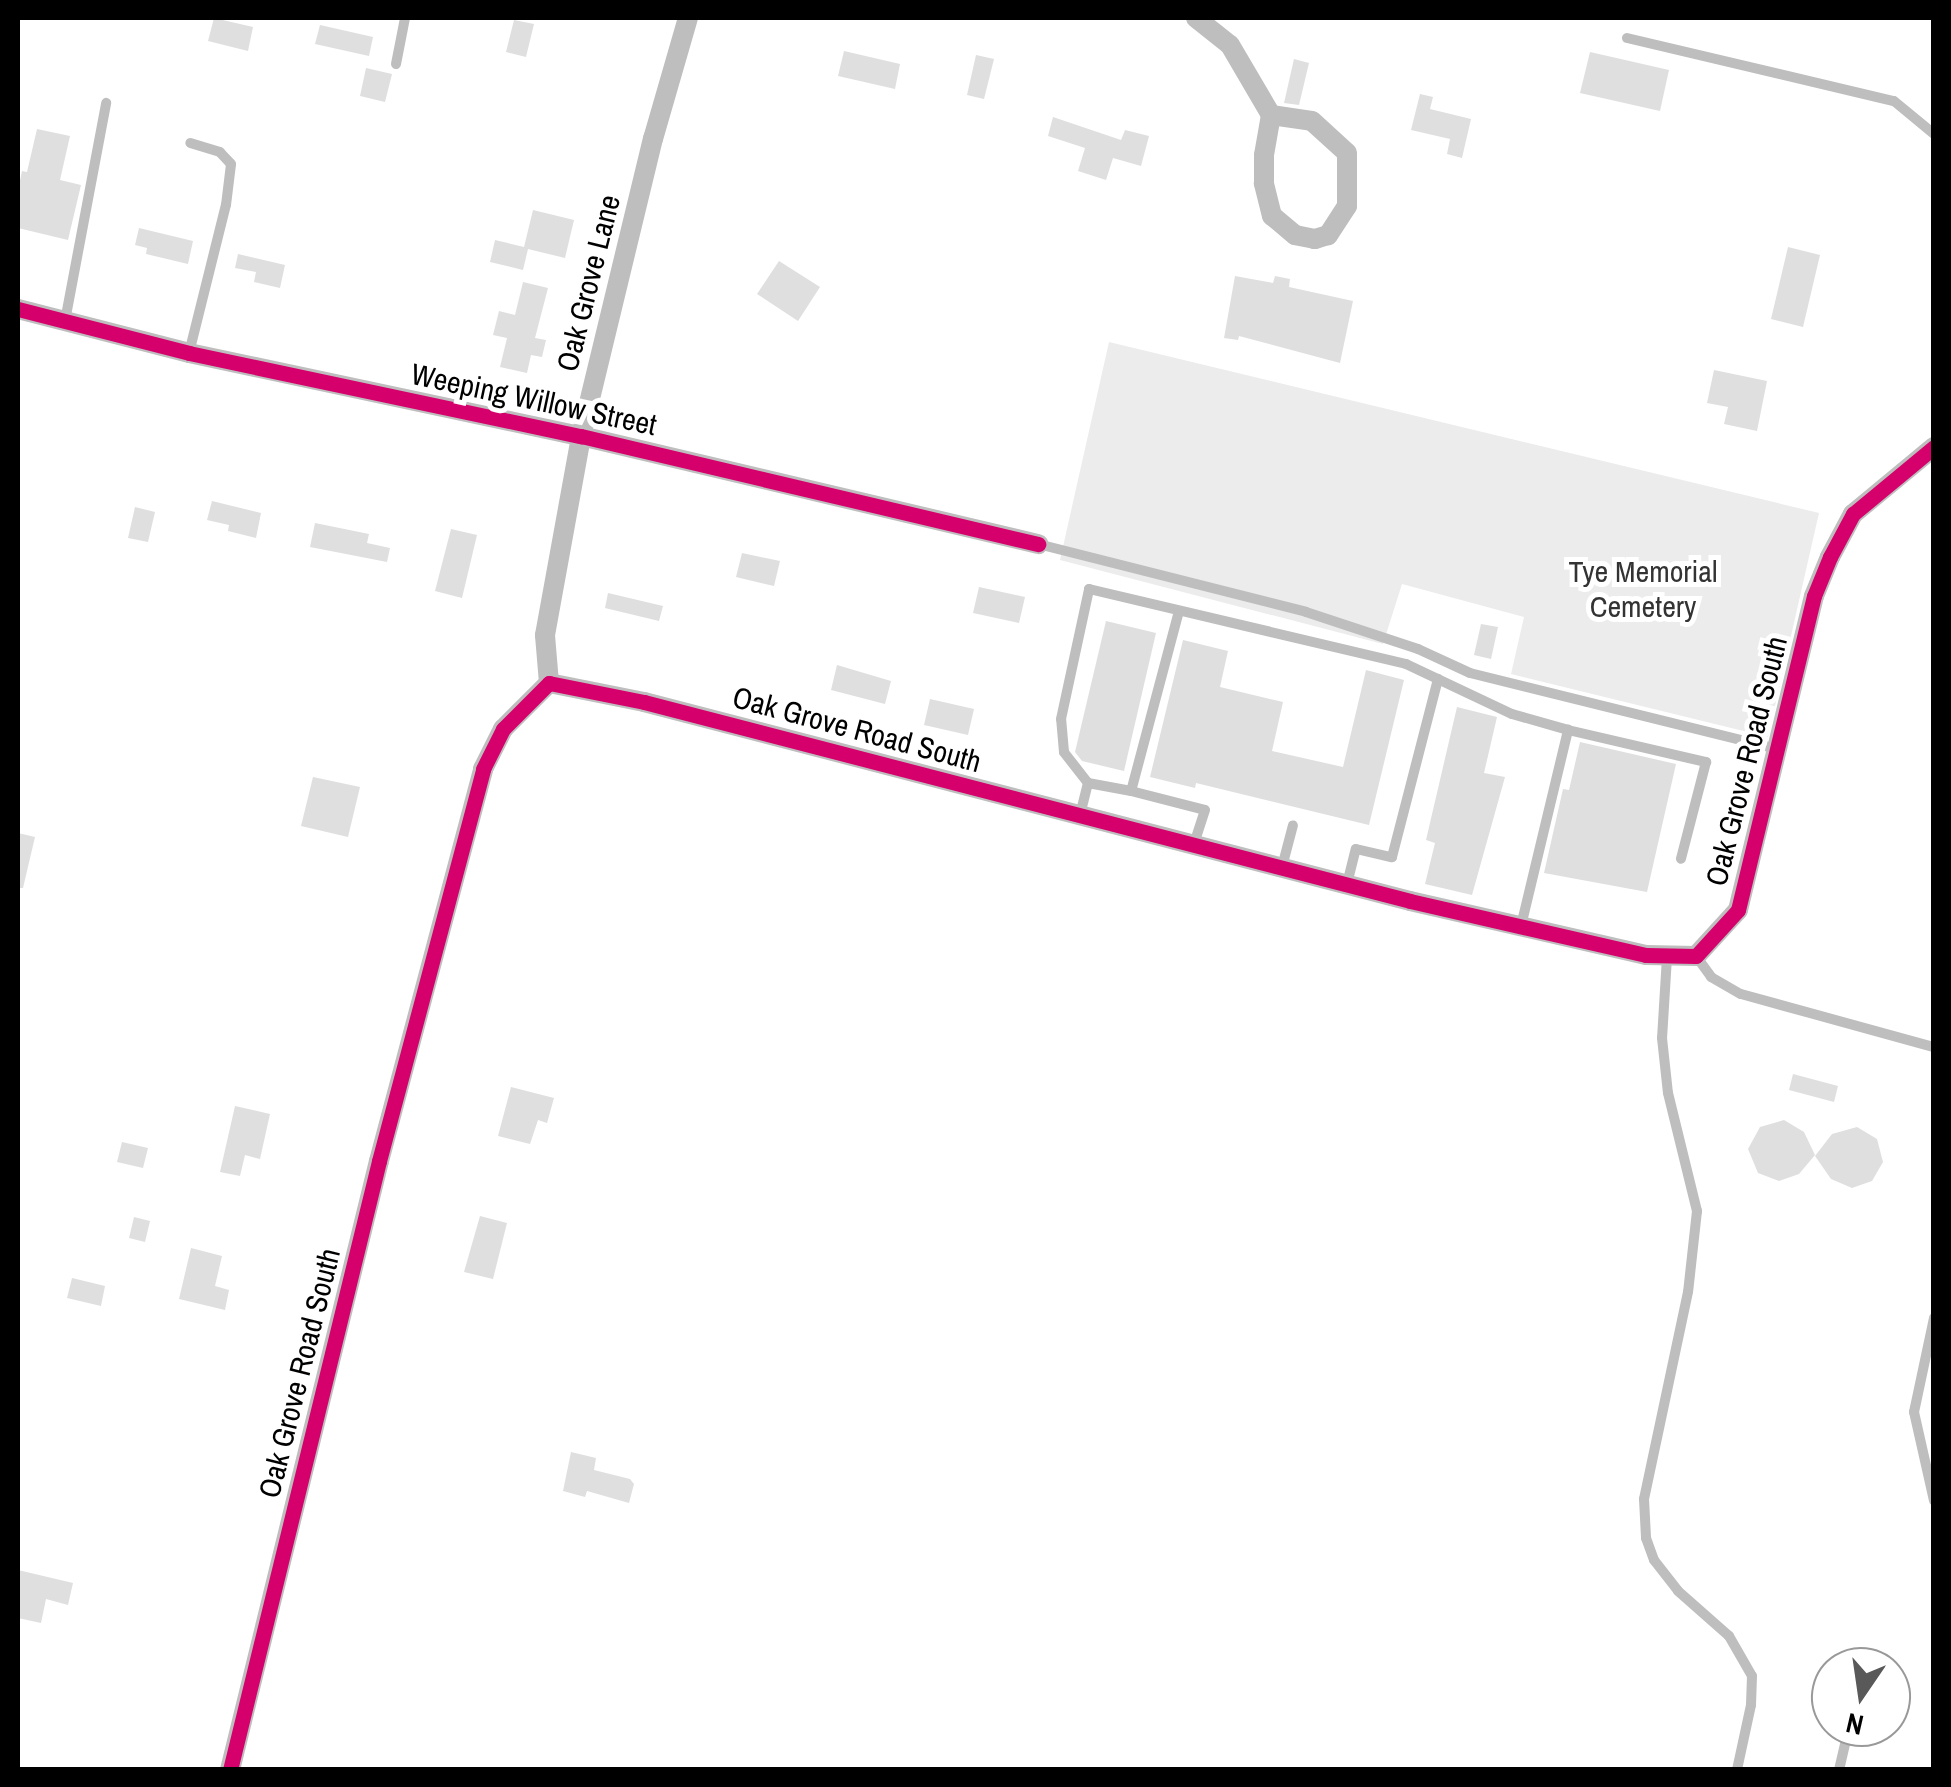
<!DOCTYPE html>
<style>
body{margin:0}
#map{position:relative;width:1951px;height:1787px;overflow:hidden;background:#fff;font-family:"Archivo Narrow",sans-serif}
div>[style]{position:absolute}
[style*='--x']{left:calc(var(--x)*1px);top:calc(var(--y)*1px);width:calc(var(--w)*1px);rotate:calc(var(--a)*1deg)}
.green>*{inset:0;background:#ececec}
.building>*{inset:0;background:#dfdfdf}
.service>*{height:10px;margin:-5px;padding:0 5px;transform-origin:5px;border-radius:5px;background:#bebebe}
.minor>*{height:20px;margin:-10px;padding:0 10px;transform-origin:10px;border-radius:10px;background:#bebebe}
.cycleway>*{height:15px;margin:-7.5px;padding:0 7.5px;transform-origin:7.5px;border-radius:7.5px;background:#d6006c}
span{translate:-50% -50%;white-space:nowrap;text-align:center;line-height:1.15;-webkit-text-stroke:10px #fff;paint-order:stroke}
.street-label{font-size:30px;color:#000}
.park-label{font-size:30px;color:#333}
.frame{position:absolute;inset:0;border:20px solid #000;pointer-events:none}
.north{position:absolute;left:1811px;top:1647px;width:100px;height:100px;box-sizing:border-box;background:#fff;border:2px solid #999;border-radius:50%;rotate:193deg;font-size:28px;font-weight:700;line-height:40px;text-align:center;color:#000}
.north::after{content:'';display:block;margin:auto;width:35px;height:45px;background:#595959;clip-path:polygon(50% 0,100% 100%,50% 72%,0 100%)}
</style>
<div id="map">
<div class="green">
<i style="clip-path:polygon(1109px 342px,1819px 513px,1768px 737px,1511px 674px,1524px 617px,1402px 584px,1383px 644px,1060px 560px)"></i>
</div>
<div class="building">
<i style="clip-path:polygon(214px 18px,253px 27px,248px 51px,208px 41px)"></i>
<i style="clip-path:polygon(514px 20px,534px 24px,526px 57px,506px 52px)"></i>
<i style="clip-path:polygon(320px 25px,373px 37px,369px 56px,315px 44px)"></i>
<i style="clip-path:polygon(844px 51px,900px 64px,895px 89px,838px 76px)"></i>
<i style="clip-path:polygon(1590px 52px,1669px 70px,1660px 111px,1580px 93px)"></i>
<i style="clip-path:polygon(976px 55px,994px 59px,984px 99px,967px 95px)"></i>
<i style="clip-path:polygon(1294px 59px,1309px 63px,1299px 105px,1284px 103px)"></i>
<i style="clip-path:polygon(366px 68px,392px 74px,385px 102px,360px 96px)"></i>
<i style="clip-path:polygon(1420px 94px,1433px 97px,1430px 109px,1471px 119px,1462px 158px,1447px 154px,1450px 139px,1411px 130px)"></i>
<i style="clip-path:polygon(1053px 117px,1121px 140px,1125px 130px,1149px 136px,1141px 166px,1113px 158px,1106px 180px,1078px 171px,1085px 148px,1048px 136px)"></i>
<i style="clip-path:polygon(37px 129px,70px 136px,60px 180px,81px 185px,68px 240px,18px 228px,18px 190px,22px 171px,27px 172px)"></i>
<i style="clip-path:polygon(533px 210px,574px 220px,565px 258px,528px 249px,523px 270px,490px 262px,495px 240px,524px 247px)"></i>
<i style="clip-path:polygon(139px 228px,193px 241px,188px 264px,146px 254px,147px 248px,135px 245px)"></i>
<i style="clip-path:polygon(1788px 247px,1820px 255px,1803px 327px,1771px 319px)"></i>
<i style="clip-path:polygon(238px 254px,285px 265px,280px 288px,254px 282px,256px 272px,235px 268px)"></i>
<i style="clip-path:polygon(779px 261px,820px 287px,798px 321px,757px 294px)"></i>
<i style="clip-path:polygon(1235px 276px,1273px 283px,1275px 276px,1290px 279px,1289px 287px,1353px 301px,1340px 363px,1239px 336px,1238px 340px,1224px 338px)"></i>
<i style="clip-path:polygon(523px 282px,548px 288px,535px 338px,546px 340px,542px 357px,531px 355px,527px 373px,500px 367px,507px 338px,493px 335px,499px 311px,515px 315px)"></i>
<i style="clip-path:polygon(1714px 370px,1767px 381px,1757px 431px,1724px 424px,1728px 407px,1707px 403px)"></i>
<i style="clip-path:polygon(212px 501px,261px 513px,256px 538px,228px 531px,229px 525px,207px 520px)"></i>
<i style="clip-path:polygon(135px 507px,155px 512px,148px 542px,128px 538px)"></i>
<i style="clip-path:polygon(315px 523px,369px 534px,367px 543px,390px 548px,387px 562px,310px 547px)"></i>
<i style="clip-path:polygon(451px 529px,477px 535px,462px 598px,435px 591px)"></i>
<i style="clip-path:polygon(742px 553px,780px 561px,774px 586px,736px 577px)"></i>
<i style="clip-path:polygon(979px 587px,1025px 597px,1019px 623px,973px 613px)"></i>
<i style="clip-path:polygon(608px 593px,663px 606px,659px 621px,605px 608px)"></i>
<i style="clip-path:polygon(1106px 621px,1156px 633px,1124px 771px,1082px 761px,1075px 752px)"></i>
<i style="clip-path:polygon(1481px 624px,1498px 627px,1491px 659px,1474px 655px)"></i>
<i style="clip-path:polygon(1183px 640px,1228px 651px,1220px 687px,1283px 702px,1272px 751px,1343px 767px,1366px 670px,1404px 680px,1369px 825px,1196px 783px,1195px 788px,1150px 777px)"></i>
<i style="clip-path:polygon(837px 665px,891px 681px,885px 704px,831px 690px)"></i>
<i style="clip-path:polygon(930px 699px,974px 709px,968px 735px,924px 725px)"></i>
<i style="clip-path:polygon(1457px 707px,1497px 717px,1484px 773px,1505px 777px,1472px 895px,1425px 884px,1435px 843px,1426px 840px)"></i>
<i style="clip-path:polygon(1580px 742px,1676px 764px,1647px 892px,1544px 873px,1563px 789px,1569px 790px)"></i>
<i style="clip-path:polygon(313px 777px,360px 787px,348px 837px,301px 826px)"></i>
<i style="clip-path:polygon(18px 833px,35px 837px,23px 888px,18px 888px)"></i>
<i style="clip-path:polygon(1793px 1074px,1838px 1086px,1834px 1102px,1789px 1090px)"></i>
<i style="clip-path:polygon(511px 1087px,554px 1098px,547px 1123px,538px 1120px,530px 1144px,498px 1136px)"></i>
<i style="clip-path:polygon(235px 1106px,270px 1114px,260px 1159px,245px 1155px,240px 1176px,220px 1172px)"></i>
<i style="clip-path:polygon(1784px 1120px,1804px 1132px,1815px 1155px,1799px 1174px,1779px 1181px,1758px 1173px,1748px 1149px,1760px 1127px)"></i>
<i style="clip-path:polygon(1857px 1127px,1877px 1139px,1883px 1162px,1872px 1181px,1852px 1188px,1831px 1179px,1815px 1156px,1832px 1134px)"></i>
<i style="clip-path:polygon(122px 1142px,148px 1148px,143px 1168px,117px 1162px)"></i>
<i style="clip-path:polygon(480px 1216px,507px 1223px,493px 1279px,464px 1272px)"></i>
<i style="clip-path:polygon(134px 1217px,150px 1221px,145px 1242px,129px 1238px)"></i>
<i style="clip-path:polygon(191px 1248px,222px 1256px,215px 1286px,229px 1290px,225px 1310px,179px 1299px)"></i>
<i style="clip-path:polygon(72px 1278px,105px 1286px,101px 1306px,67px 1298px)"></i>
<i style="clip-path:polygon(571px 1452px,596px 1458px,594px 1470px,630px 1479px,634px 1484px,629px 1503px,587px 1491px,585px 1497px,563px 1491px)"></i>
<i style="clip-path:polygon(18px 1570px,73px 1583px,68px 1605px,46px 1599px,41px 1623px,18px 1618px)"></i>
</div>
<div class="service">
<i style="--x:1627;--y:38;--w:274;--a:13.3"></i>
<i style="--x:1894;--y:101;--w:52;--a:39.5"></i>
<i style="--x:396;--y:64;--w:47;--a:-78.9"></i>
<i style="--x:65;--y:321;--w:222;--a:-79.3"></i>
<i style="--x:189;--y:353;--w:153;--a:-76"></i>
<i style="--x:226;--y:205;--w:41;--a:-83"></i>
<i style="--x:231;--y:164;--w:16;--a:-133"></i>
<i style="--x:220;--y:152;--w:31;--a:-163"></i>
<i style="--x:1038;--y:544;--w:276;--a:14.2"></i>
<i style="--x:1306;--y:612;--w:118;--a:18.3"></i>
<i style="--x:1418;--y:649;--w:57;--a:24.8"></i>
<i style="--x:1470;--y:673;--w:316;--a:13.9"></i>
<i style="--x:1179;--y:611;--w:186;--a:104.9"></i>
<i style="--x:1131;--y:791;--w:76;--a:14.4"></i>
<i style="--x:1205;--y:810;--w:36;--a:108"></i>
<i style="--x:1088;--y:783;--w:44;--a:10.5"></i>
<i style="--x:1080;--y:815;--w:33;--a:-76"></i>
<i style="--x:1088;--y:783;--w:39;--a:-128"></i>
<i style="--x:1064;--y:752;--w:33;--a:-95"></i>
<i style="--x:1061;--y:719;--w:133;--a:-77.8"></i>
<i style="--x:1089;--y:589;--w:326;--a:13.3"></i>
<i style="--x:1406;--y:664;--w:117;--a:25.3"></i>
<i style="--x:1512;--y:714;--w:58;--a:15.9"></i>
<i style="--x:1282;--y:867;--w:43;--a:-75.3"></i>
<i style="--x:1347;--y:884;--w:36;--a:-76"></i>
<i style="--x:1356;--y:849;--w:37;--a:13"></i>
<i style="--x:1392;--y:857;--w:184;--a:-75.5"></i>
<i style="--x:1521;--y:926;--w:202;--a:-76.5"></i>
<i style="--x:1568;--y:730;--w:142;--a:13.1"></i>
<i style="--x:1706;--y:762;--w:100;--a:104.5"></i>
<i style="--x:1696;--y:956;--w:26;--a:54"></i>
<i style="--x:1711;--y:977;--w:34;--a:30"></i>
<i style="--x:1741;--y:994;--w:200;--a:15.4"></i>
<i style="--x:1667;--y:957;--w:81;--a:93.5"></i>
<i style="--x:1662;--y:1038;--w:55;--a:83.8"></i>
<i style="--x:1668;--y:1093;--w:122;--a:76.2"></i>
<i style="--x:1697;--y:1211;--w:81;--a:96.3"></i>
<i style="--x:1688;--y:1292;--w:212;--a:102"></i>
<i style="--x:1644;--y:1499;--w:39;--a:87"></i>
<i style="--x:1646;--y:1538;--w:23;--a:70"></i>
<i style="--x:1654;--y:1560;--w:39;--a:52"></i>
<i style="--x:1678;--y:1591;--w:68;--a:41.4"></i>
<i style="--x:1729;--y:1636;--w:46;--a:60.1"></i>
<i style="--x:1752;--y:1676;--w:29;--a:92"></i>
<i style="--x:1751;--y:1705;--w:66;--a:102.2"></i>
<i style="--x:1934;--y:1318;--w:96;--a:102"></i>
<i style="--x:1914;--y:1412;--w:91;--a:77.3"></i>
<i style="--x:1839;--y:1770;--w:44;--a:-76.9"></i>
</div>
<div class="minor">
<i style="--x:1196;--y:18;--w:43;--a:38.5"></i>
<i style="--x:1230;--y:45;--w:81;--a:59.6"></i>
<i style="--x:1271;--y:115;--w:41;--a:8.3"></i>
<i style="--x:1312;--y:121;--w:47;--a:42.4"></i>
<i style="--x:1347;--y:153;--w:53;--a:90"></i>
<i style="--x:1347;--y:206;--w:35;--a:123"></i>
<i style="--x:1328;--y:235;--w:14;--a:163"></i>
<i style="--x:1315;--y:239;--w:20;--a:-169"></i>
<i style="--x:1295;--y:235;--w:30;--a:-140"></i>
<i style="--x:1272;--y:216;--w:34;--a:-104"></i>
<i style="--x:1264;--y:183;--w:28;--a:-90"></i>
<i style="--x:1264;--y:155;--w:41;--a:-80.1"></i>
<i style="--x:18;--y:309;--w:177;--a:14.4"></i>
<i style="--x:189;--y:353;--w:401;--a:12"></i>
<i style="--x:581;--y:436;--w:470;--a:13.3"></i>
<i style="--x:549;--y:683;--w:48;--a:-94.8"></i>
<i style="--x:545;--y:635;--w:202;--a:-79.7"></i>
<i style="--x:581;--y:436;--w:306;--a:-76.4"></i>
<i style="--x:653;--y:139;--w:126;--a:-73.9"></i>
<i style="--x:230;--y:1770;--w:627;--a:-76.25"></i>
<i style="--x:379;--y:1161;--w:406;--a:-75.1"></i>
<i style="--x:483;--y:769;--w:45;--a:-63.4"></i>
<i style="--x:503;--y:729;--w:65;--a:-45"></i>
<i style="--x:549;--y:683;--w:97;--a:11.3"></i>
<i style="--x:644;--y:702;--w:791;--a:14.56"></i>
<i style="--x:1410;--y:901;--w:242;--a:12.9"></i>
<i style="--x:1646;--y:955;--w:50;--a:1.1"></i>
<i style="--x:1696;--y:956;--w:62;--a:-47.6"></i>
<i style="--x:1738;--y:910;--w:323;--a:-76.4"></i>
<i style="--x:1814;--y:596;--w:42;--a:-67.7"></i>
<i style="--x:1830;--y:557;--w:49;--a:-61.9"></i>
<i style="--x:1853;--y:514;--w:105;--a:-39.6"></i>
</div>
<div class="cycleway">
<i style="--x:18;--y:309;--w:177;--a:14.4"></i>
<i style="--x:189;--y:353;--w:401;--a:12"></i>
<i style="--x:581;--y:436;--w:470;--a:13.3"></i>
<i style="--x:230;--y:1770;--w:627;--a:-76.25"></i>
<i style="--x:379;--y:1161;--w:406;--a:-75.1"></i>
<i style="--x:483;--y:769;--w:45;--a:-63.4"></i>
<i style="--x:503;--y:729;--w:65;--a:-45"></i>
<i style="--x:549;--y:683;--w:97;--a:11.3"></i>
<i style="--x:644;--y:702;--w:791;--a:14.56"></i>
<i style="--x:1410;--y:901;--w:242;--a:12.9"></i>
<i style="--x:1646;--y:955;--w:50;--a:1.1"></i>
<i style="--x:1696;--y:956;--w:62;--a:-47.6"></i>
<i style="--x:1738;--y:910;--w:323;--a:-76.4"></i>
<i style="--x:1814;--y:596;--w:42;--a:-67.7"></i>
<i style="--x:1830;--y:557;--w:49;--a:-61.9"></i>
<i style="--x:1853;--y:514;--w:105;--a:-39.6"></i>
</div>
<div class="street-label">
<span style="left:588px;top:283px;rotate:-76deg">Oak Grove Lane</span>
<span style="left:534px;top:399px;rotate:12deg">Weeping Willow Street</span>
<span style="left:857px;top:729px;rotate:15deg">Oak Grove Road South</span>
<span style="left:1746px;top:761px;rotate:-76deg">Oak Grove Road South</span>
<span style="left:299px;top:1373px;rotate:-76deg">Oak Grove Road South</span>
</div>
<div class="park-label">
<span style="left:1643px;top:588px">Tye Memorial<br>Cemetery</span>
</div>
<div class="frame"></div>
<div class="north">N</div>
</div>
